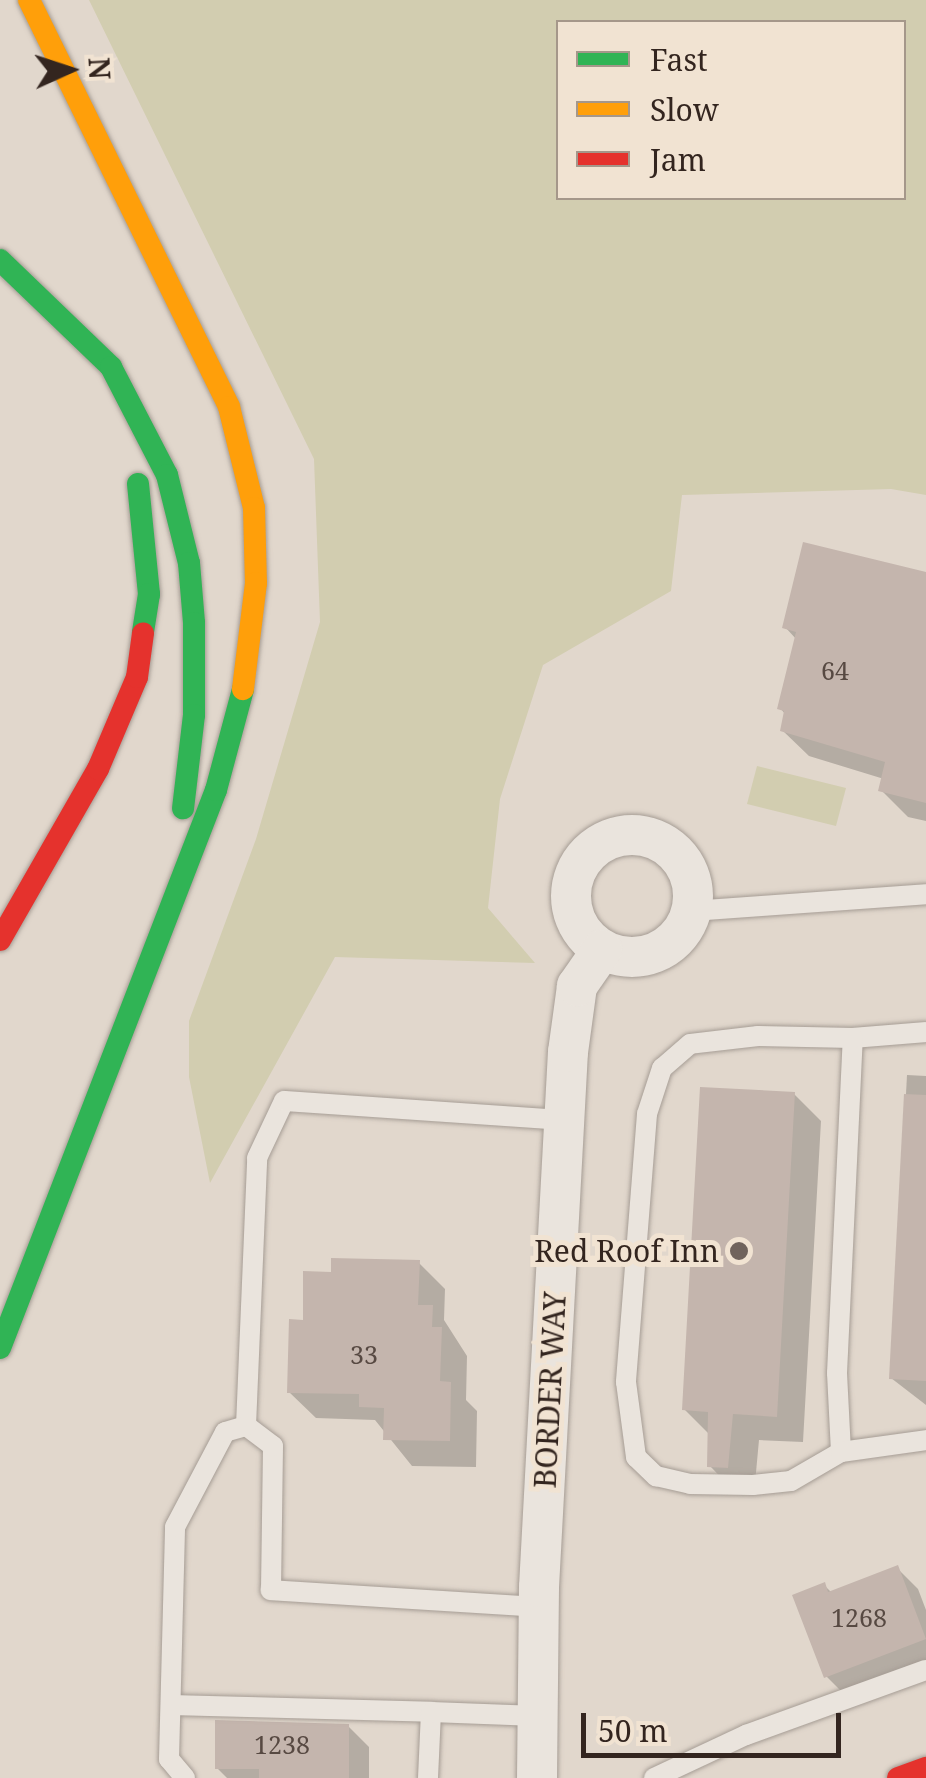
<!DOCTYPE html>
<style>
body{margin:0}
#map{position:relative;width:926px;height:1778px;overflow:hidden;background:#e1d7cc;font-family:"Noto Serif",serif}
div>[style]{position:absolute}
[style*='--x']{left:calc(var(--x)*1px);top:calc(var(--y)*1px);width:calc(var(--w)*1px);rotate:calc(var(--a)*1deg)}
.green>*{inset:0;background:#d2cdb0}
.shadow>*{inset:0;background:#0003}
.building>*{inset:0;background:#c4b5ad}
.roads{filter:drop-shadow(0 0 2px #a69d95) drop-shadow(0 0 2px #a69d95)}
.lane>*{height:20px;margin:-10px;padding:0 10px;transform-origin:10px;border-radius:10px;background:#eae4dd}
.street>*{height:40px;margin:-20px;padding:0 20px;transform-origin:20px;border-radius:20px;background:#eae4dd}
.street>.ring{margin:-20px;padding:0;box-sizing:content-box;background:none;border:40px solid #eae4dd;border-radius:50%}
.fast>*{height:22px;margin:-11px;padding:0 11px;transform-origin:11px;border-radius:11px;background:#30b455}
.slow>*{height:22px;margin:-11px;padding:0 11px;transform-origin:11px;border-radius:11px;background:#ff9f0a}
.jam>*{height:22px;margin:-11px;padding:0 11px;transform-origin:11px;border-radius:11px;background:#e5322d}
.dots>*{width:28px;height:28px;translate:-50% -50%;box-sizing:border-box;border:5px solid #f1e3d2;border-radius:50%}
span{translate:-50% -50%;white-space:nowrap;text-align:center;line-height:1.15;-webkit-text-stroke:10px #f1e3d2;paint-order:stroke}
.number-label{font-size:25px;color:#574942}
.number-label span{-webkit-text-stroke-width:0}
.poi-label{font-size:30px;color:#33251f}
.right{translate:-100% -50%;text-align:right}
.street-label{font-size:30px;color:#33251f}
.legend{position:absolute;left:556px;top:20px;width:350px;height:180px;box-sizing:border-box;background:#f1e3d2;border:2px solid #a5978a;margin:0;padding:12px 18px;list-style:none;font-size:30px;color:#33251f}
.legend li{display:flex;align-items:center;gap:20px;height:50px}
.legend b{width:50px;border:2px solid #a5978a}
.north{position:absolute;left:20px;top:20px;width:100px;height:100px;-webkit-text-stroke:8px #f1e3d2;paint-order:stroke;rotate:87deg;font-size:28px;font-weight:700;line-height:40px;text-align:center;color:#33251f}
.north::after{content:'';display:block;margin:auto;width:35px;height:45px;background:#33251f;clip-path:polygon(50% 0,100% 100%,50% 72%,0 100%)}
.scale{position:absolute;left:581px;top:1713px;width:260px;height:45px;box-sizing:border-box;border:5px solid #33251f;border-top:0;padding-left:12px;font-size:30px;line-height:35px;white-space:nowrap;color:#33251f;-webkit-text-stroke:8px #f1e3d2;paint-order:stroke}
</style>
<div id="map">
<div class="green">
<i style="clip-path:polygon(evenodd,89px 0,926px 0,926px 495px,891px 489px,682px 495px,671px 591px,543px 665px,500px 799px,488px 908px,535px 963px,335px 957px,210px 1183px,189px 1077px,189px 1021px,256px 839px,320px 622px,314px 459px,89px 0,558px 22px,904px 22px,904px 198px,558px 198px,558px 22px)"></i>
<i style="clip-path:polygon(757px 766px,846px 788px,836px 826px,747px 804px)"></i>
</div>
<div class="shadow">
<i style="clip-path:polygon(926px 575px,926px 821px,908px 817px,881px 790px,884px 779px,809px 756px,782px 730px,786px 715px,780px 708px,797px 640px,785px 627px)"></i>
<i style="clip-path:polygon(907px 1075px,926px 1076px,926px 1405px,891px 1378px)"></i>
<i style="clip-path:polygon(794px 1094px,821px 1121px,803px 1442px,759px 1440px,754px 1494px,736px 1493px,710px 1466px,710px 1435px,684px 1409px)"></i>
<i style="clip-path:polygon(419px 1263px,445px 1289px,444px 1320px,467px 1356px,466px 1400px,477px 1411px,476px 1467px,412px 1466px,375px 1420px,316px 1418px,289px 1392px,305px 1322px,333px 1274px)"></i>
<i style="clip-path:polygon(897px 1568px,918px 1589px,926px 1610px,926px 1667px,847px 1697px,826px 1676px,824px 1585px,832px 1593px)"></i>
<i style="clip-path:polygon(348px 1726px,369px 1747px,369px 1778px,227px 1778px,217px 1768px)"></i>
</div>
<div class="building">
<i style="clip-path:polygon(803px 542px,926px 572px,926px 803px,878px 791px,885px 762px,780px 731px,784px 711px,777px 709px,796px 632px,782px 628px)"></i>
<i style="clip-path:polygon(700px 1087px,795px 1092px,777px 1417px,733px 1414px,728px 1468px,707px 1467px,708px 1412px,682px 1410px)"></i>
<i style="clip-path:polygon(904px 1094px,926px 1095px,926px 1381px,889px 1379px)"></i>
<i style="clip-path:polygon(331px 1258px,420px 1260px,418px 1305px,433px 1305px,432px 1327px,442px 1327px,440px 1381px,451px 1382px,450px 1441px,383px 1440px,384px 1408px,359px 1407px,359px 1394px,287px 1393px,289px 1319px,303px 1320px,303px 1271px,331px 1272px)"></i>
<i style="clip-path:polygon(898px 1565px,926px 1639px,824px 1678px,792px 1595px,825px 1582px,828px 1592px)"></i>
<i style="clip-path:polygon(215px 1720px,349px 1724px,349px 1778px,259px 1778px,259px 1769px,215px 1769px)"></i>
</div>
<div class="roads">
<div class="lane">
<i style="--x:691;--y:911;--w:236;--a:-4.1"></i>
<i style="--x:853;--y:1038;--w:73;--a:-4.7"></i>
<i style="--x:841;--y:1452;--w:79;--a:-92.9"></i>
<i style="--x:837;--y:1373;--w:335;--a:-87.3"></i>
<i style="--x:853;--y:1038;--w:95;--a:-178.8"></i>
<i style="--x:758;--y:1036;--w:68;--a:173.3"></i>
<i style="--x:690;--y:1044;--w:37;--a:139"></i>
<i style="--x:662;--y:1068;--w:48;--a:108.1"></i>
<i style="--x:647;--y:1114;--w:269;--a:94.5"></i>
<i style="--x:626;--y:1382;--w:76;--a:82.4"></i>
<i style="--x:636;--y:1457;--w:28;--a:44"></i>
<i style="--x:656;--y:1476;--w:35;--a:13"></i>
<i style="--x:690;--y:1484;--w:63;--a:0.9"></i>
<i style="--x:753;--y:1485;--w:38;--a:-6"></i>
<i style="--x:791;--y:1481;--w:58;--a:-30.1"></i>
<i style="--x:841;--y:1452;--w:86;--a:-8"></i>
<i style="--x:539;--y:1607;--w:269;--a:-176.4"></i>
<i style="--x:271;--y:1590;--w:144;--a:-89.2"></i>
<i style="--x:273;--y:1446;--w:34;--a:-143"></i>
<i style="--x:246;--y:1426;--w:268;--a:-87.6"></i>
<i style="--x:257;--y:1158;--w:63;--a:-64.7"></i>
<i style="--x:284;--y:1101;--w:282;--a:3.9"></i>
<i style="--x:171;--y:1705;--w:260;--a:1.5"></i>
<i style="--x:185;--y:1778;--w:25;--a:-130"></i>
<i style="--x:169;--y:1759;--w:232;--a:-88.5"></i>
<i style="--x:175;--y:1527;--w:107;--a:-62.2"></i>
<i style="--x:225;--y:1432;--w:22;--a:-16"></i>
<i style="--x:428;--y:1778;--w:66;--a:-87.4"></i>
<i style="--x:431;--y:1712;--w:106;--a:2.2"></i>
<i style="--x:654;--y:1778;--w:102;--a:-25.1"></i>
<i style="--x:746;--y:1735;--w:191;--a:-19.9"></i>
</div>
<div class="street">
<i class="ring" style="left:571px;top:835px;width:82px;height:82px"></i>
<i style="--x:537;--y:1778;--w:191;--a:-89.4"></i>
<i style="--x:539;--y:1587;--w:536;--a:-86.9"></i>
<i style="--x:568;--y:1052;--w:67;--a:-82.2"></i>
<i style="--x:577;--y:986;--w:44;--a:-55.2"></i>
</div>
<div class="fast">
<i style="--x:0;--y:260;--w:154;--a:43.9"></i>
<i style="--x:111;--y:367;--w:122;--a:62.6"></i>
<i style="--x:167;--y:475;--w:91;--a:76"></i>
<i style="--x:189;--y:563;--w:60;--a:85.2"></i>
<i style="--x:194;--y:623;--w:92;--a:90"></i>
<i style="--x:194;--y:715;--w:94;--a:96.7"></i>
<i style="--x:138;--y:484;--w:111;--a:84.3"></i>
<i style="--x:149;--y:594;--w:39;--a:99"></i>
<i style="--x:0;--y:1348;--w:598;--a:-68.84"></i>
<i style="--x:216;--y:790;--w:105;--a:-75"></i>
</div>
<div class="slow">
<i style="--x:29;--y:0;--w:453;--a:63.8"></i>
<i style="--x:229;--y:407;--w:104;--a:76.1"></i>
<i style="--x:254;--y:508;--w:75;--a:88.5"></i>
<i style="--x:256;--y:583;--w:107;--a:97"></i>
</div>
<div class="jam">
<i style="--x:0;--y:940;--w:197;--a:-60.2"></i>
<i style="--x:98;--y:769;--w:100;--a:-67"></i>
<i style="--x:137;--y:677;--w:44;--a:-82.2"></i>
<i style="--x:898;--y:1778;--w:30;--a:-20"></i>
</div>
</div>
<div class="dots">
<i style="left:739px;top:1251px;background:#70635c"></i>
</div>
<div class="number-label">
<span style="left:835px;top:670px">64</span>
<span style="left:364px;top:1354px">33</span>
<span style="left:859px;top:1617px">1268</span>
<span style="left:282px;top:1744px">1238</span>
</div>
<div class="poi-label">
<span class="right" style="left:719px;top:1251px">Red Roof Inn</span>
</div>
<div class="street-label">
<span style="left:550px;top:1390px;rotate:-87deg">BORDER WAY</span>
</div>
<ul class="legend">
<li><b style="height:12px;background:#30b455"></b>Fast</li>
<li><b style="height:12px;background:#ff9f0a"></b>Slow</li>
<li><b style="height:12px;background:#e5322d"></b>Jam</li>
</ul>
<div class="north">N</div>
<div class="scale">50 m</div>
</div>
